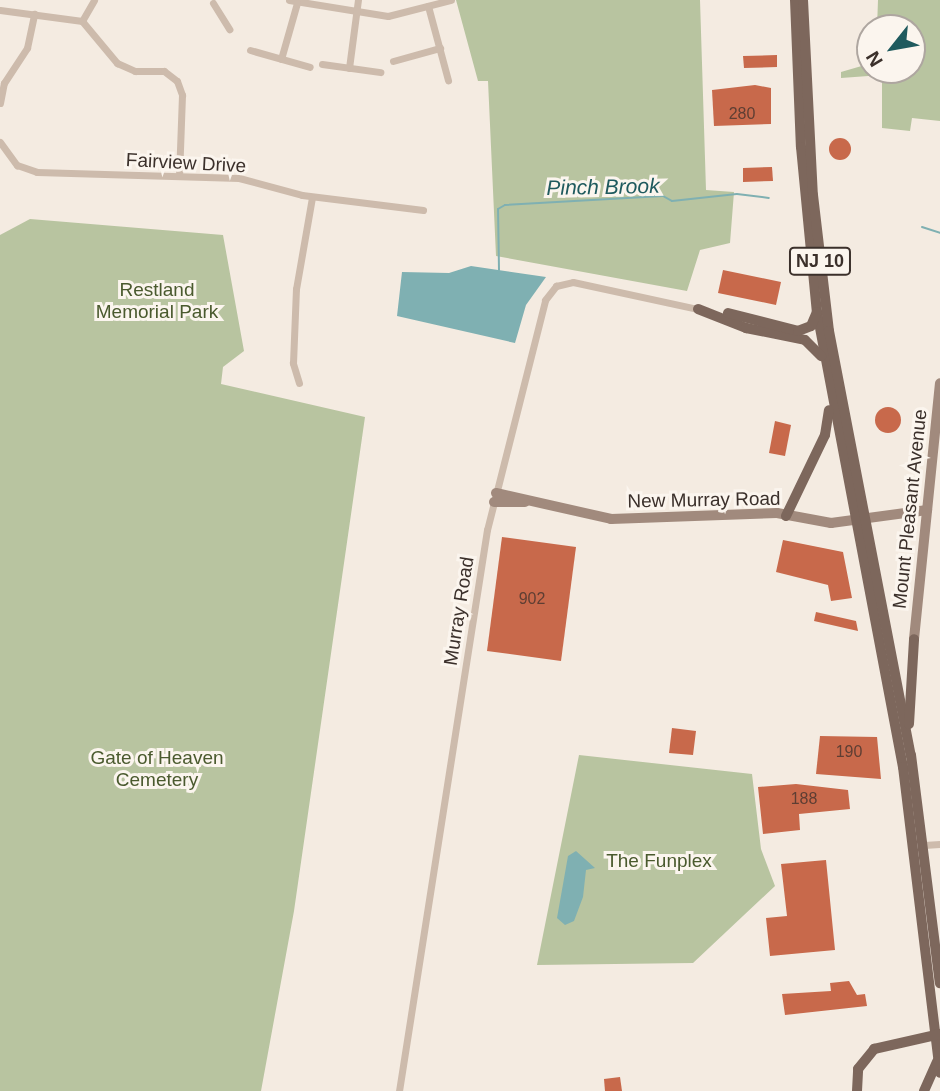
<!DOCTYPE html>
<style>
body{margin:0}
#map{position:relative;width:940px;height:1091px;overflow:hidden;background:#f4ebe1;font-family:Helvetica,sans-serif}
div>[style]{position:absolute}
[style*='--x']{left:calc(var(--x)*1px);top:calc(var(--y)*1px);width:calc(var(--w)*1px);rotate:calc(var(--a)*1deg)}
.green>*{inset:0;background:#b8c4a0}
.water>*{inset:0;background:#7fb0b2}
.stream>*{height:2px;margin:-1px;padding:0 1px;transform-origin:1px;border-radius:1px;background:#7fb0b2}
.building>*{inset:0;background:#c8694b}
.round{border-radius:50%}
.street>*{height:7px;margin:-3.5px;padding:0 3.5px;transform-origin:3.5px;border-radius:3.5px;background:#cdbbac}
.secondary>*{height:10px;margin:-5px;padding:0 5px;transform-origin:5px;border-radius:5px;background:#a18a7d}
.primary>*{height:10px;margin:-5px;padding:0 5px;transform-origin:5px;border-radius:5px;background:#7d675c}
span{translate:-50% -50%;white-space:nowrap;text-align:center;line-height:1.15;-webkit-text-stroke:6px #fbf5ee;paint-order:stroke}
.number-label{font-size:16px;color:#5e3e33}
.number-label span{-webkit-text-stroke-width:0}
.shield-label span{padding:2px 5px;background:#fbf5ee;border:2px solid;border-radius:5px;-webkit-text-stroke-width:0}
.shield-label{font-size:18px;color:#3b302b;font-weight:700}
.street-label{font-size:19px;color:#3b302b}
.park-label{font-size:19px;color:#4a5a2e}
.water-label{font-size:21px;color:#1f5a5e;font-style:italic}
.north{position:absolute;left:856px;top:14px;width:70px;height:70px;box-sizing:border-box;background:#fbf5ee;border:2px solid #aea6a0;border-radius:50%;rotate:239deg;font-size:19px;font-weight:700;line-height:28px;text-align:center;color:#3b302b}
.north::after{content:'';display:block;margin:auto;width:24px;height:32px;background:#1f5a5e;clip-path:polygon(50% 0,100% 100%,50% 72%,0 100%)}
</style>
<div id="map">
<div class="green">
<i style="clip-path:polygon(456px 0,700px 0,706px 190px,734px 192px,730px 243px,700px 250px,687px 291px,496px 256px,488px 81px,478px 81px)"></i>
<i style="clip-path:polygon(878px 0,940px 0,940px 121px,912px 118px,910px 131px,882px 128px,882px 75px,841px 78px,841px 72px,865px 65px,869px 33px,870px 70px,912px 70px,912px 28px,877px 28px)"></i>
<i style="clip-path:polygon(30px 219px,223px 235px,244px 351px,223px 367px,221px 384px,365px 417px,294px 911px,261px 1091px,0 1091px,0 235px)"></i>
<i style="clip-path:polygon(579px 755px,752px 774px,761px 849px,775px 886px,693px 963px,537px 965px)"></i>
</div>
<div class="water">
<i style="clip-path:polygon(471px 266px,546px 277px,526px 305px,515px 343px,397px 316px,402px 272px,449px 273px)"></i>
<i style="clip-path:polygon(576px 851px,595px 868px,586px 870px,583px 897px,574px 921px,565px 925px,557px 918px,568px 856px)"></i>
</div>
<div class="stream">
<i style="--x:922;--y:227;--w:19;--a:18"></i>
<i style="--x:499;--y:270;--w:61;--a:-90.9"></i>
<i style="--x:498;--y:209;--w:8;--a:-30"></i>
<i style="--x:505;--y:205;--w:158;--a:-3.3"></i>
<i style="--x:663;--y:196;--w:10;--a:29"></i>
<i style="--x:672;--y:201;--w:65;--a:-6.1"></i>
<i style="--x:737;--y:194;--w:32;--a:7"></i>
</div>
<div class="building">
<i style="clip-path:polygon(777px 55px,777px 67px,744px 68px,743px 56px)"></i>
<i style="clip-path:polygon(755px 85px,771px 88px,771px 124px,714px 126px,712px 90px)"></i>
<i class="round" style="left:829px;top:138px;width:22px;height:22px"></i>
<i style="clip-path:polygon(772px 167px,773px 181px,743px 182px,743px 168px)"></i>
<i style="clip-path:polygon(723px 270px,781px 282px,776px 305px,718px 293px)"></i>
<i class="round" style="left:875px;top:407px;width:26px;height:26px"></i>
<i style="clip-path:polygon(775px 421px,791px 425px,785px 456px,769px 453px)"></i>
<i style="clip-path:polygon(502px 537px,576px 547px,561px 661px,487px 651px)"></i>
<i style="clip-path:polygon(783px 540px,843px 552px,852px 598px,831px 601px,828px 585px,776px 572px)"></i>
<i style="clip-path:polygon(816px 612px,856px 621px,858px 631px,814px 621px)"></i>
<i style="clip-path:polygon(672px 728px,696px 731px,693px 755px,669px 753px)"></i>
<i style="clip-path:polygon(820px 736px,877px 737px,881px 779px,816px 774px)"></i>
<i style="clip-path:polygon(796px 784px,848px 790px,850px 809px,799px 814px,800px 830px,763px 834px,758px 787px)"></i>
<i style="clip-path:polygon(826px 860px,835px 950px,770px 956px,766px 918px,787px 916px,781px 864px)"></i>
<i style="clip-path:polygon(849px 981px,857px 995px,865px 994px,867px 1006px,785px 1015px,782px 994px,831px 991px,830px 983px)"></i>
<i style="clip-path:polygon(620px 1077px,622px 1091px,605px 1091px,604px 1079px)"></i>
</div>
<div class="street">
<i style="--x:289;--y:0;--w:100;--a:9.2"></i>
<i style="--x:388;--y:16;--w:65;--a:-14.3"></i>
<i style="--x:213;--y:3;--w:31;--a:58"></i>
<i style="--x:428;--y:6;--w:77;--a:74.9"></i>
<i style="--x:0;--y:10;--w:83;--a:7.6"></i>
<i style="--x:82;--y:21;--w:55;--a:50.2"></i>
<i style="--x:117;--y:63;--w:20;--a:24"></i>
<i style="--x:135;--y:71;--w:29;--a:0"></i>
<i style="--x:164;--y:71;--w:16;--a:38"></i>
<i style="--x:177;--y:81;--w:15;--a:70"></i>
<i style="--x:182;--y:95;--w:81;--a:92.1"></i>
<i style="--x:82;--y:21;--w:24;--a:-60"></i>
<i style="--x:250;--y:50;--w:62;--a:15.8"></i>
<i style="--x:281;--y:59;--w:58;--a:-74.1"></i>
<i style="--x:393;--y:61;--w:49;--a:-15.5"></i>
<i style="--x:322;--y:64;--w:59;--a:7.9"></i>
<i style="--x:349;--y:68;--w:69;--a:-82.5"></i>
<i style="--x:0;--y:103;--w:20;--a:-79"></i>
<i style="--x:4;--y:83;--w:42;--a:-56.7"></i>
<i style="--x:27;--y:48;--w:35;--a:-78"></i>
<i style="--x:0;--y:142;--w:29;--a:54"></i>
<i style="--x:17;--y:165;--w:21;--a:19"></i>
<i style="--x:37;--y:172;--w:202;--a:1.7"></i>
<i style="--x:239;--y:178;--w:65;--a:15.1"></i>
<i style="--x:302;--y:195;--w:122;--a:7.1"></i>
<i style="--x:299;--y:383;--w:21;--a:-107"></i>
<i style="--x:293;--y:363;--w:74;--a:-87.7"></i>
<i style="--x:296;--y:289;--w:93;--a:-80.1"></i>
<i style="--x:924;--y:845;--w:16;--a:-4"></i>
<i style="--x:399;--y:1091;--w:568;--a:-81.09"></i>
<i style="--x:487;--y:530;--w:237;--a:-75.8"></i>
<i style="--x:545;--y:300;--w:18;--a:-52"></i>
<i style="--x:556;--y:286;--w:17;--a:-13"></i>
<i style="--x:573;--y:282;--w:128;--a:12.2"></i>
</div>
<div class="secondary">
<i style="--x:496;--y:493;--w:118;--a:12.7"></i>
<i style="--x:611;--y:519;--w:166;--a:-2.1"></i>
<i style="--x:777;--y:513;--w:55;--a:10.5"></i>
<i style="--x:831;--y:523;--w:97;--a:-7.7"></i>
<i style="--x:494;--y:502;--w:31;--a:0"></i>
<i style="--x:914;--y:639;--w:257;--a:-84.2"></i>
</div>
<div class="primary">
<i style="--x:795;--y:0;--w:147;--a:87.7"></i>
<i style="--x:801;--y:147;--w:166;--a:84.5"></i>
<i style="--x:817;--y:312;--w:463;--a:79.3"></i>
<i style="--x:903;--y:767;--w:308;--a:83.1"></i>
<i style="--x:803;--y:0;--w:195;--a:87.1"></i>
<i style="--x:813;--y:195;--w:137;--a:83.3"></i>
<i style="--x:829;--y:331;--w:432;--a:79.1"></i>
<i style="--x:911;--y:755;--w:230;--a:82.8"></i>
<i style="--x:698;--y:309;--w:52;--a:21.6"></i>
<i style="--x:746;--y:328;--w:60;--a:11.5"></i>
<i style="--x:805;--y:340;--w:23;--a:45"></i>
<i style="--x:728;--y:313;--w:72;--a:14.4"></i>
<i style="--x:798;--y:331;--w:14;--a:-21"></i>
<i style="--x:811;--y:326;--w:15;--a:-67"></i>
<i style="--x:786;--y:516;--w:90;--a:-64.3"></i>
<i style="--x:825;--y:435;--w:25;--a:-81"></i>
<i style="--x:909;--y:724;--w:85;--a:-86.6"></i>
<i style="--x:857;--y:1091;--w:22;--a:-87"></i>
<i style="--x:858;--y:1069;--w:26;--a:-51"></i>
<i style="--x:874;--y:1049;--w:68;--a:-12.8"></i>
<i style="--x:924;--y:1091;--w:32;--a:-66"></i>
</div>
<div class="number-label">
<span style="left:742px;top:114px">280</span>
<span style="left:532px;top:599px">902</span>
<span style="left:849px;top:752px">190</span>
<span style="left:804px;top:799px">188</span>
</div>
<div class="shield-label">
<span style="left:820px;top:261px">NJ 10</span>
</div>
<div class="street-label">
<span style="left:186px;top:163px;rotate:3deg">Fairview Drive</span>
<span style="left:704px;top:500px;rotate:-1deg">New Murray Road</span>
<span style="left:910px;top:509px;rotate:-84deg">Mount Pleasant Avenue</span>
<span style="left:459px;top:611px;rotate:-81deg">Murray Road</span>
</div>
<div class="park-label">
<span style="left:157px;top:301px">Restland<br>Memorial Park</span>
<span style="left:157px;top:769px">Gate of Heaven<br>Cemetery</span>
<span style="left:659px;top:861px">The Funplex</span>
</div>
<div class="water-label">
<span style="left:603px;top:187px;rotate:-1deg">Pinch Brook</span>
</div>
<div class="north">N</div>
</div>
